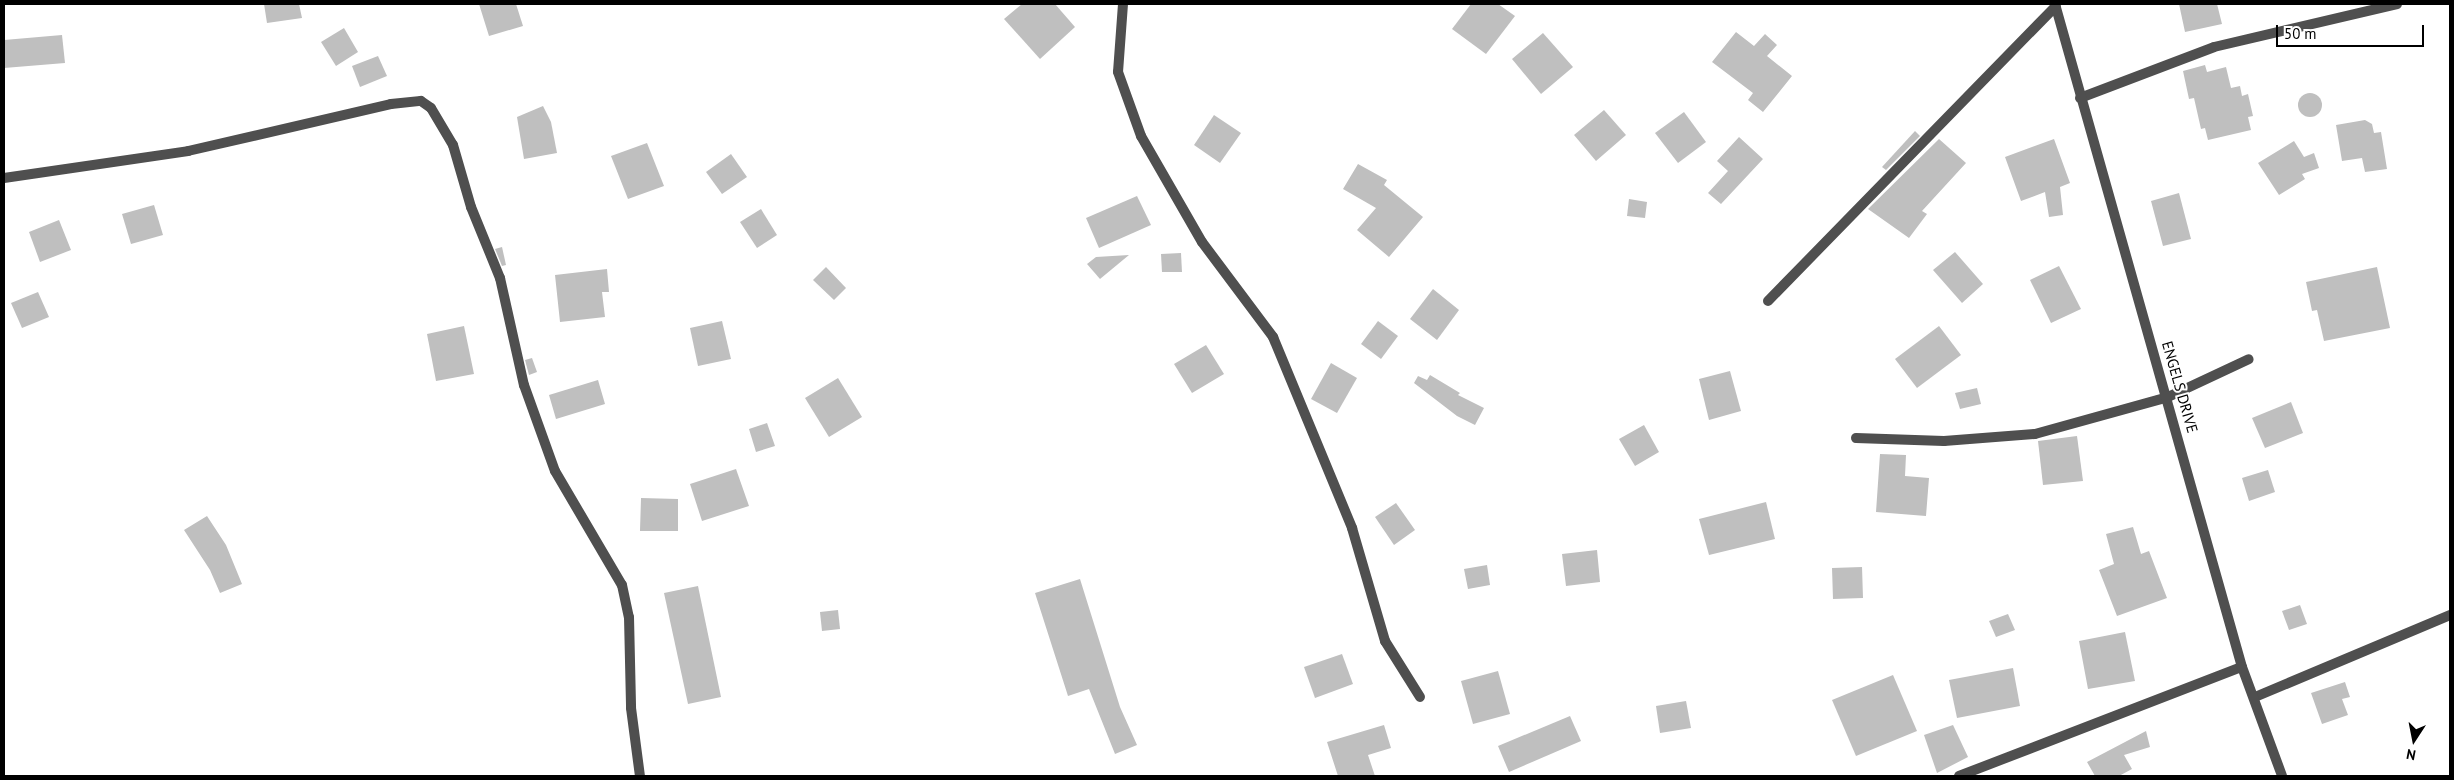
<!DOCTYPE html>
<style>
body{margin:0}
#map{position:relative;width:2454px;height:780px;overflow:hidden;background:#fff;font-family:"PT Sans",sans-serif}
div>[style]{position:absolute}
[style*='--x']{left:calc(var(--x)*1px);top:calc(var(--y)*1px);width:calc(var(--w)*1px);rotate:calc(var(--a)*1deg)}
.building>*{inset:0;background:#bfbfbf}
.round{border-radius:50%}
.minor>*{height:10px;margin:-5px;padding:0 5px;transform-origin:5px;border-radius:5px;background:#4f4f4f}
.tertiary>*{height:10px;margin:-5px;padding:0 5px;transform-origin:5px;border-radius:5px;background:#4f4f4f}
span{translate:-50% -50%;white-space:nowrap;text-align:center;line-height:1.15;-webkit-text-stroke:4px #fff;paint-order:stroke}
.street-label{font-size:15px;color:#000}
.frame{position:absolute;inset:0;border:5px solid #000;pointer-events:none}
.north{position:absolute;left:2389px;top:715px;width:50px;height:50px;-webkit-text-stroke:4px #fff;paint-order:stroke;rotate:191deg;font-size:14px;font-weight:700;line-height:20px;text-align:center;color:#000}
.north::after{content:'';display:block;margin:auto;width:18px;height:22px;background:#000;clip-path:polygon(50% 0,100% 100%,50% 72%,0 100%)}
.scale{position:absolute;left:2276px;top:25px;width:148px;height:22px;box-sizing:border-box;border:2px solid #000;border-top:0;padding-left:6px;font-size:15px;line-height:18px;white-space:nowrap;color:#000;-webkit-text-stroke:4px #fff;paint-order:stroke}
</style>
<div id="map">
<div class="building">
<i style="clip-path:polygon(264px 4px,299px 4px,302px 18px,267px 23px)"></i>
<i style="clip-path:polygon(479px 4px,516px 4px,523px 26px,489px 36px)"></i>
<i style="clip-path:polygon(1022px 4px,1055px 4px,1075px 27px,1040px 59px,1004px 19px)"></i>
<i style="clip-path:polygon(1471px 4px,1498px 4px,1515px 16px,1486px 54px,1452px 29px)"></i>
<i style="clip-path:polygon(2179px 4px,2217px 4px,2222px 24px,2185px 32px)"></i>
<i style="clip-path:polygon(344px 28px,358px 52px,336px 66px,321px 42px)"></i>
<i style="clip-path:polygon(1736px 32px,1754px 46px,1765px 34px,1777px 45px,1767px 56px,1792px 76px,1763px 112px,1748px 100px,1753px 93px,1712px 62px)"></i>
<i style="clip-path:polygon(1543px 33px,1573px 67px,1541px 94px,1512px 59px)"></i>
<i style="clip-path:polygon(62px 35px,65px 63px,4px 68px,4px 40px)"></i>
<i style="clip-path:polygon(378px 56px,387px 76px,360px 87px,352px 66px)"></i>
<i style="clip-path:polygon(2205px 65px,2207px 72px,2226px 67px,2231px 88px,2240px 86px,2242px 96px,2248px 94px,2253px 116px,2248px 117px,2251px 130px,2208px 140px,2205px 128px,2201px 129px,2194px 98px,2189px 99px,2183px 71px)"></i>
<i class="round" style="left:2298px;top:93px;width:24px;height:24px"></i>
<i style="clip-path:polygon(543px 106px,551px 122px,557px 153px,524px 159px,517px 117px)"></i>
<i style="clip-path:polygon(1604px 110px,1626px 135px,1596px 161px,1574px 135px)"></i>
<i style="clip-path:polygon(1684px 112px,1706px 142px,1678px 163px,1655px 133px)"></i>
<i style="clip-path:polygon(1214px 115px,1241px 133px,1220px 163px,1194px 145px)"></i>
<i style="clip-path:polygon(2365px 120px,2372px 124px,2374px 133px,2381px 132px,2387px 169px,2365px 172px,2362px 158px,2342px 161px,2336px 125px)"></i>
<i style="clip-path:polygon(1915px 131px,1920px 136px,1886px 170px,1882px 167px)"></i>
<i style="clip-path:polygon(1739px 137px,1763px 159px,1721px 204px,1708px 193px,1728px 171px,1717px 161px)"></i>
<i style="clip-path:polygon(1939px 139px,1966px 163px,1922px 211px,1927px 214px,1909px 238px,1868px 209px)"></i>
<i style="clip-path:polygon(2054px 139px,2070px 183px,2060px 187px,2063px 215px,2049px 217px,2045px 192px,2021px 201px,2005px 157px)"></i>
<i style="clip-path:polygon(2294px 141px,2304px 157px,2314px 153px,2319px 168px,2302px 174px,2305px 179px,2279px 195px,2258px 163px)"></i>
<i style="clip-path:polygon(647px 143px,664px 186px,628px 199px,611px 156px)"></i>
<i style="clip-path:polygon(731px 154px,747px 177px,722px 194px,706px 172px)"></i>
<i style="clip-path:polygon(1358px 164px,1387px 180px,1384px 185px,1423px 217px,1389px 257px,1357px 230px,1376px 208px,1343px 189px)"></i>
<i style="clip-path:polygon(2179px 193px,2191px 239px,2163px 246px,2151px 201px)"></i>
<i style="clip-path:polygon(1137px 196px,1151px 225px,1099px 248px,1086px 218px)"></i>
<i style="clip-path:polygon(1629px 199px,1647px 202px,1645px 218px,1627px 216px)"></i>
<i style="clip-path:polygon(154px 205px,163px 235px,131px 244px,122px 214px)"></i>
<i style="clip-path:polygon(761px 209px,777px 235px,757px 248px,740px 222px)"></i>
<i style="clip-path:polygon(59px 220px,71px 250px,40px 262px,29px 232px)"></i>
<i style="clip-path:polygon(502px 247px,506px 265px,502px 266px,495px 249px)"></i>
<i style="clip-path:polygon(1955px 252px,1983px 284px,1962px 303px,1933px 270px)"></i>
<i style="clip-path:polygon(1181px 253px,1182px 272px,1162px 272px,1161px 254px)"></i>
<i style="clip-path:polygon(1129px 255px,1100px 279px,1087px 264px,1096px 257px)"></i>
<i style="clip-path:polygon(2059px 266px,2081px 309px,2051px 323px,2030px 280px)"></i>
<i style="clip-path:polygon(826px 267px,846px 288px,834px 300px,813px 280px)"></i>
<i style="clip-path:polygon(2377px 267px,2390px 328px,2324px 341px,2317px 310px,2312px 311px,2306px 282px)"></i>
<i style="clip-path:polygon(607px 269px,609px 292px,602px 292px,605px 317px,560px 322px,555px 275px)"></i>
<i style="clip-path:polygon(1433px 289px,1459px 310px,1437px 340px,1410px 319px)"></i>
<i style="clip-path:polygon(38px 292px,49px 317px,22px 328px,11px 303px)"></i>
<i style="clip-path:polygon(722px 321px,731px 359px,698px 366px,690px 328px)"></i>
<i style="clip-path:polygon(1378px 321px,1398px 336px,1381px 359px,1361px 344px)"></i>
<i style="clip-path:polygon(464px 326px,474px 374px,436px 381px,427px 334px)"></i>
<i style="clip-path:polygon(1939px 326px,1961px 355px,1917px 388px,1895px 359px)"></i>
<i style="clip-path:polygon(1206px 345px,1224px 374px,1192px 393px,1174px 364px)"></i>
<i style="clip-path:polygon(532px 358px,537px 372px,529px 375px,525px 360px)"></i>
<i style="clip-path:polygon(1331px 363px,1357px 378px,1337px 413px,1311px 399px)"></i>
<i style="clip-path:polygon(1730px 371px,1741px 411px,1709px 420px,1699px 379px)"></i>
<i style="clip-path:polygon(1430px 375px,1460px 393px,1458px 395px,1484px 408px,1475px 425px,1457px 416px,1414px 383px,1418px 376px,1427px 380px)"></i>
<i style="clip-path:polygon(838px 378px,862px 417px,829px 437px,805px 398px)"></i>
<i style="clip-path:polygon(598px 380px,605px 404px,556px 419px,549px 395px)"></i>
<i style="clip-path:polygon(1977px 388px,1981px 404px,1960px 409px,1955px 393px)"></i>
<i style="clip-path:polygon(2291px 402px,2303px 433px,2265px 448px,2252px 418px)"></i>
<i style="clip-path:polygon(767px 423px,775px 446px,756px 452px,749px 429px)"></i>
<i style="clip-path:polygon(1644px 425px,1659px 452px,1635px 466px,1619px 439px)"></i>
<i style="clip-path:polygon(2077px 436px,2083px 481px,2043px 485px,2038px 441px)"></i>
<i style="clip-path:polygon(1880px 454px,1906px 455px,1905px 476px,1929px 478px,1926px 516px,1876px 512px)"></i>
<i style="clip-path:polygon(736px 469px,749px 506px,702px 521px,690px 484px)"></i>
<i style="clip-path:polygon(2268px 470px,2275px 492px,2249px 501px,2242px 478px)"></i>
<i style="clip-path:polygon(641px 498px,678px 499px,678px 531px,640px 531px)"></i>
<i style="clip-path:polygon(1766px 502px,1775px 539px,1709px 555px,1699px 519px)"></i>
<i style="clip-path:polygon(1396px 503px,1415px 530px,1394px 545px,1375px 517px)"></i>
<i style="clip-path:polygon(207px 516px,226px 545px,242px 584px,220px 593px,210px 570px,184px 530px)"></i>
<i style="clip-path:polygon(2133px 527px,2141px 554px,2149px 551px,2167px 598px,2117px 616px,2099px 570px,2114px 564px,2106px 534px)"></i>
<i style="clip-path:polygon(1597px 550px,1600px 582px,1566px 586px,1562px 554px)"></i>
<i style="clip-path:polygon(1487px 565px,1490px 585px,1468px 589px,1464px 569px)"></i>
<i style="clip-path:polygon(1862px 567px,1863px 598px,1833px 599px,1832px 568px)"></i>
<i style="clip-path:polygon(1080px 579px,1120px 707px,1137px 745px,1115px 754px,1089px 689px,1068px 696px,1035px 593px)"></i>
<i style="clip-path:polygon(698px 586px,721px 697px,688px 704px,664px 593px)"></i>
<i style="clip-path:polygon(2300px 605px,2307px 624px,2289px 630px,2282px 611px)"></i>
<i style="clip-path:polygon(838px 610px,840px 629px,822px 631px,820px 612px)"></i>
<i style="clip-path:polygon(2008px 614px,2015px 630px,1996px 637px,1989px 621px)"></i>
<i style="clip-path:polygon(2125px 632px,2135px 681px,2088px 689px,2079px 641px)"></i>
<i style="clip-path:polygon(1342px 654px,1353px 684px,1315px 698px,1304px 667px)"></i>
<i style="clip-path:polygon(2013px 668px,2020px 706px,1957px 718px,1949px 680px)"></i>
<i style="clip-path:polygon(1498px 671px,1510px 714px,1473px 724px,1461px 681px)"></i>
<i style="clip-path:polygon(1893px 675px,1917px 731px,1856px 756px,1832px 700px)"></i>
<i style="clip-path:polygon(2345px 682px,2350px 697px,2342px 699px,2348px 715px,2322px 724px,2311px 693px)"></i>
<i style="clip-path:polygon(1686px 701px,1691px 728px,1660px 733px,1656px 706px)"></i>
<i style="clip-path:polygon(1570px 716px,1581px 741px,1509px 772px,1498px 746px)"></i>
<i style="clip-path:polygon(1384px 725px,1391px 748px,1368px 755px,1375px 776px,1338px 776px,1327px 742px)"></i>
<i style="clip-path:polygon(1953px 725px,1968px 757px,1937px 773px,1924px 735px)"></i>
<i style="clip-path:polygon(2146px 731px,2150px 747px,2124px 755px,2132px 769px,2119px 776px,2095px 776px,2087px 762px)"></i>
</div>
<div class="minor">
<i style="--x:1123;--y:4;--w:68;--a:94.2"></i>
<i style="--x:1118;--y:72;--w:68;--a:70.2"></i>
<i style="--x:1141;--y:136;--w:122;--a:60.1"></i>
<i style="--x:1202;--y:242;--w:119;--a:53.2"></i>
<i style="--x:1273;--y:337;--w:207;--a:67.5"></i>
<i style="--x:1352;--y:528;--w:118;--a:73.7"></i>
<i style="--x:1385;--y:641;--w:66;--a:58"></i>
<i style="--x:2080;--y:98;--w:143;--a:-20.8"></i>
<i style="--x:2214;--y:47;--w:188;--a:-13.2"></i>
<i style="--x:4;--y:178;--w:186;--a:-8.3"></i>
<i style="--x:188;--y:151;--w:208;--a:-13"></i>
<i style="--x:391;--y:104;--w:30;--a:-6"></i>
<i style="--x:421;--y:101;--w:12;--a:35"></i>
<i style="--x:431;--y:108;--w:43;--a:59.3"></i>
<i style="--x:453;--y:145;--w:65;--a:73.8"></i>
<i style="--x:471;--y:207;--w:77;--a:67.8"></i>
<i style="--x:500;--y:278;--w:110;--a:77.4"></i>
<i style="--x:524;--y:385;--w:91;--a:70.2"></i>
<i style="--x:555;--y:471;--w:132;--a:59.6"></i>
<i style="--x:622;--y:585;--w:33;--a:78"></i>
<i style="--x:629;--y:617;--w:91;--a:88.7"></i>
<i style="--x:631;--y:708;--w:69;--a:82.5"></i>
<i style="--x:1768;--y:301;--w:412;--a:-45.7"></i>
<i style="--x:1856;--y:438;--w:88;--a:2"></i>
<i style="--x:1944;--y:441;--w:91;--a:-4.4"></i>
<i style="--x:2035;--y:434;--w:138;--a:-15.5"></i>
<i style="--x:2168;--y:397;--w:89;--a:-25.1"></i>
<i style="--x:2255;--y:697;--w:212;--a:-22.8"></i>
<i style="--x:1959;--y:776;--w:303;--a:-21.1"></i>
</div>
<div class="tertiary">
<i style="--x:2055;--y:4;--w:689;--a:74.25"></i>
<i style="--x:2242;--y:667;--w:116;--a:69.8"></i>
</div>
<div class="street-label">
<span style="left:2180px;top:387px;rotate:74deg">ENGELS DRIVE</span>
</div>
<div class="frame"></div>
<div class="north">N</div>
<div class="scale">50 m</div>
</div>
